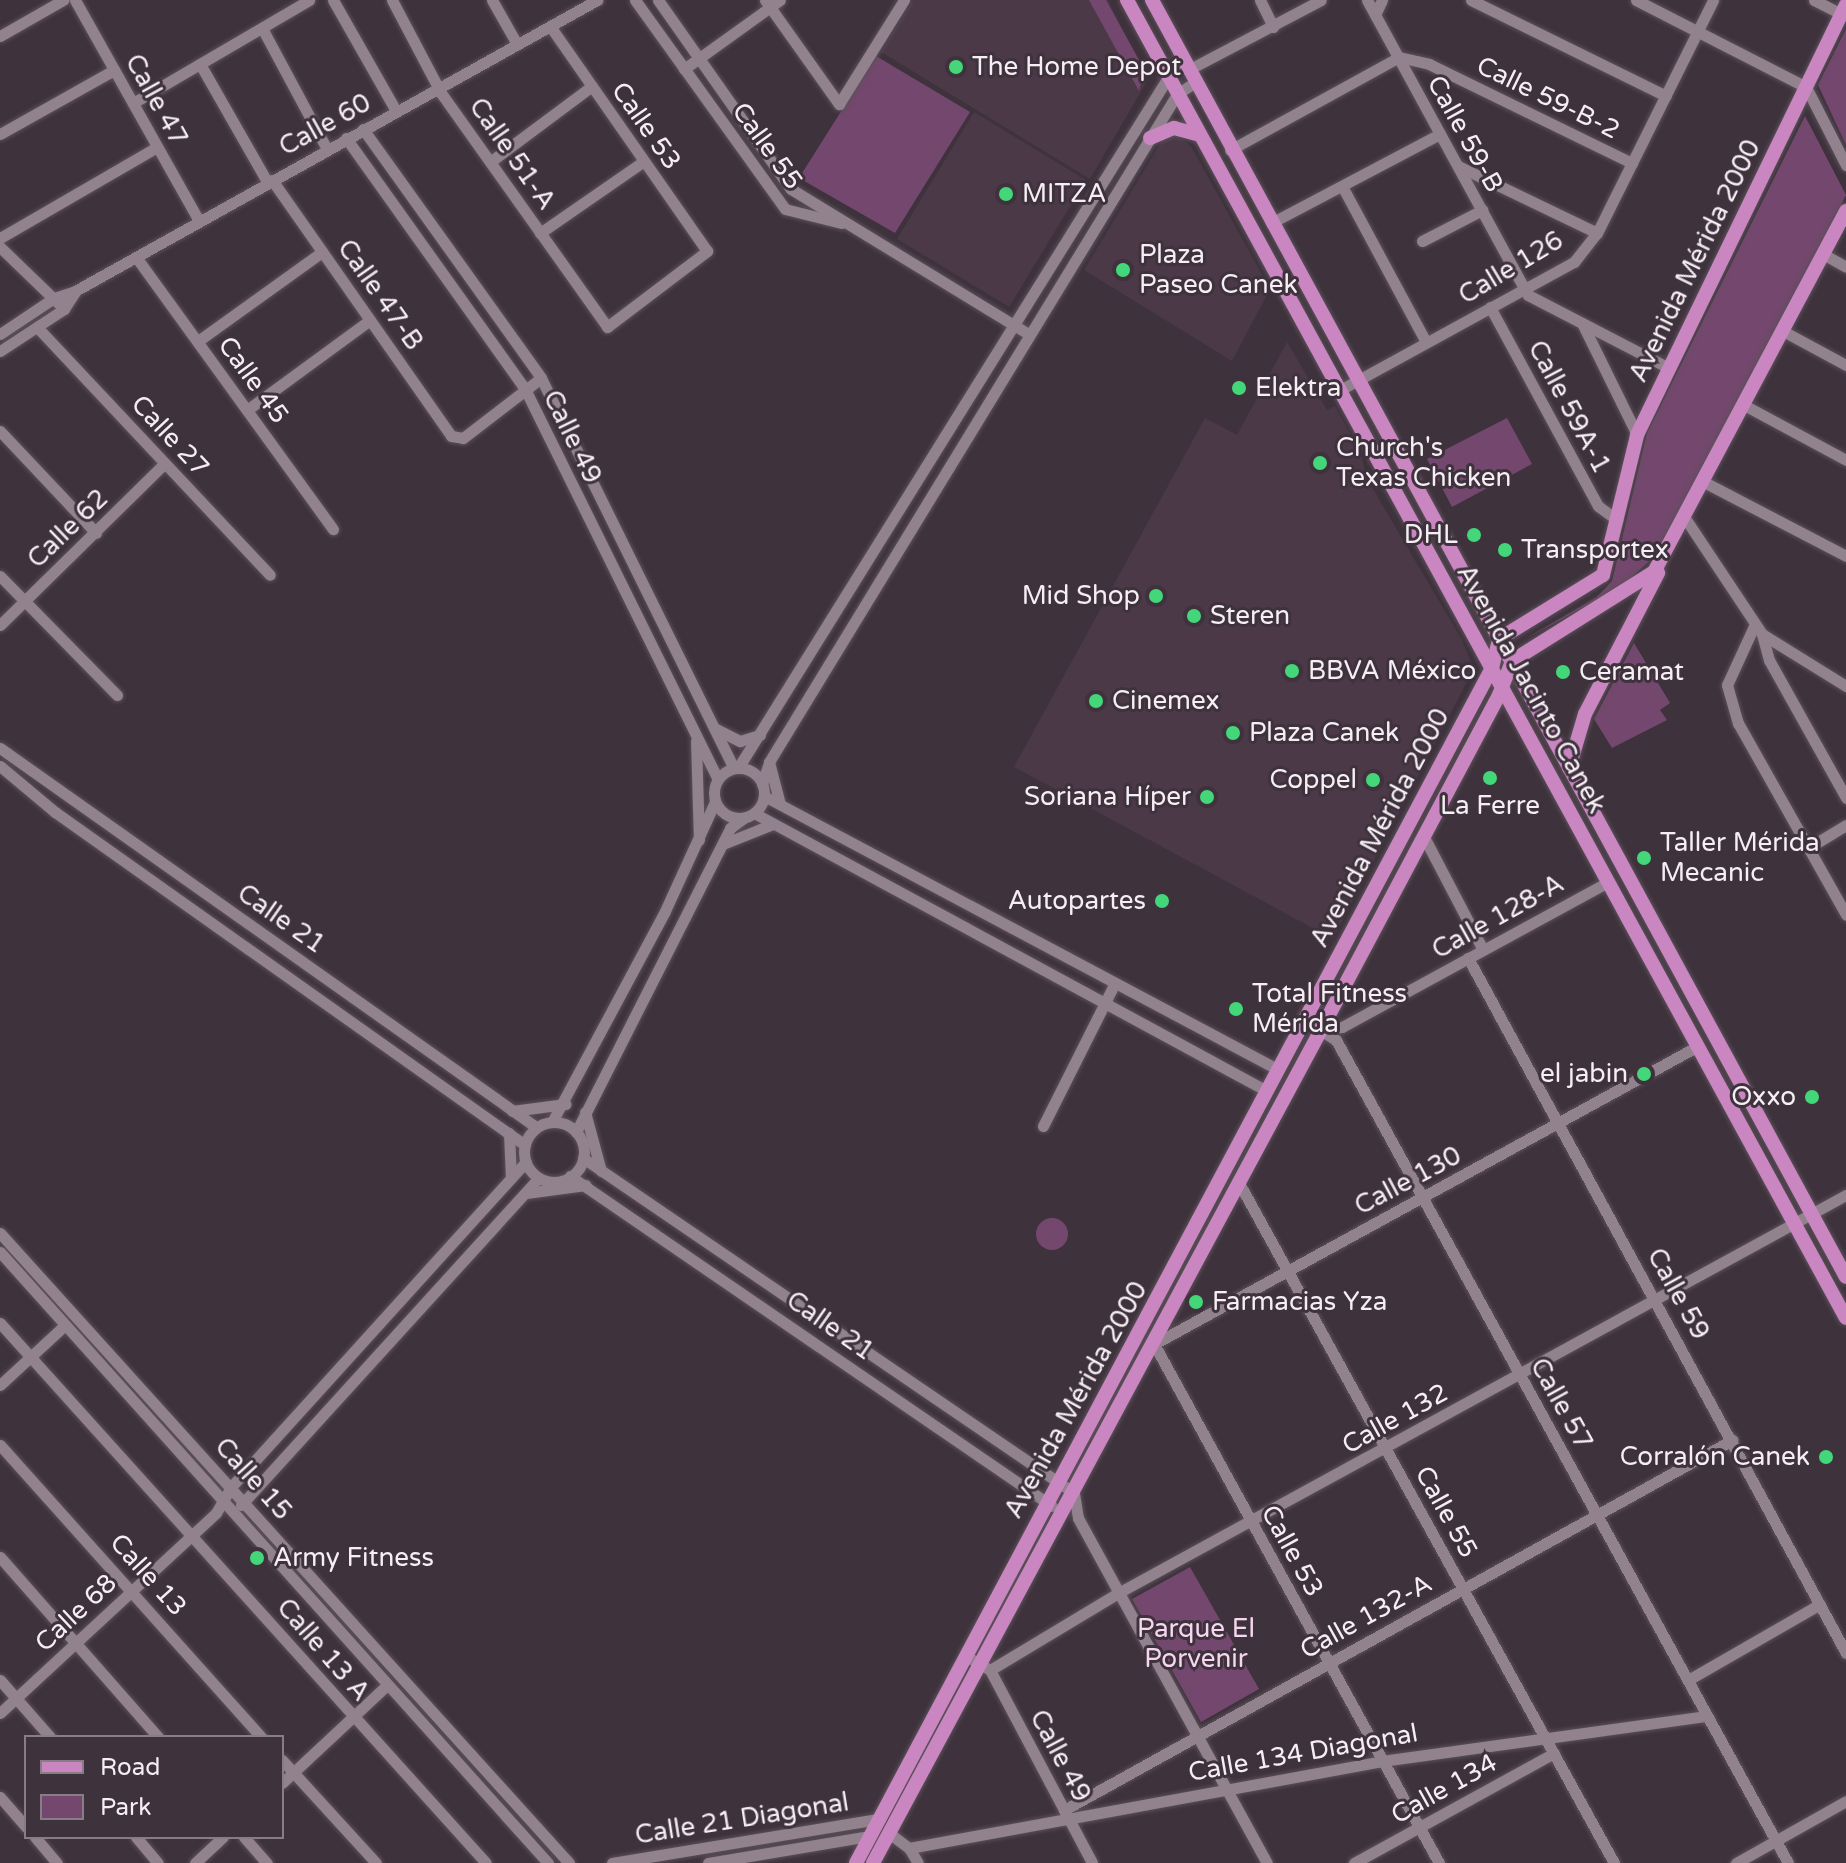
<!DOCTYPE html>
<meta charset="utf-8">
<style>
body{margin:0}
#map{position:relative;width:1846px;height:1863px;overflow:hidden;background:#3e323c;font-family:"Varela Round",sans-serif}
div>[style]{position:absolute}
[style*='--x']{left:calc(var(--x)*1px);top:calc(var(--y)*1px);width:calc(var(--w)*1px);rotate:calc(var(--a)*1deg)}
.built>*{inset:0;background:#4b3948}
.green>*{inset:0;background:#74486e}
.round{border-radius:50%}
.roads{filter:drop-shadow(0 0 2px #5b5059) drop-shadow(0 0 2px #5b5059)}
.minor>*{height:11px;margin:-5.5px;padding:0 5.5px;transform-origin:5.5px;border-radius:5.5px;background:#91828e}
.minor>.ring{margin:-5.5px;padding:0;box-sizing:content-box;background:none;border:11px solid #91828e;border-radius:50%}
.major>*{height:14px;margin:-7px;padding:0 7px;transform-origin:7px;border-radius:7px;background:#ca86c1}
.dots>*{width:22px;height:22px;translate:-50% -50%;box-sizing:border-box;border:4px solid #3e323c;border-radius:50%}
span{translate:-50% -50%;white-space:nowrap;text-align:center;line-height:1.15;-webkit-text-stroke:6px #3e323c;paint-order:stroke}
.poi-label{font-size:26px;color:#f6eef4}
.left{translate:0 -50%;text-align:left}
.right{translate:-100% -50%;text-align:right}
.street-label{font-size:26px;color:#f6eef4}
.park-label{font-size:26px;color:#f6d6f0}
.legend{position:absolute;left:24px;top:1735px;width:260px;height:104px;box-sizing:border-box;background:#3e323c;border:2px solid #887d86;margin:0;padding:10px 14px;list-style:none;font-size:24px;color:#f6eef4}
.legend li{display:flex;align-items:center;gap:16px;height:40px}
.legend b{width:40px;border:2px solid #887d86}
</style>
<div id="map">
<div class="built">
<i style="clip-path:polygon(913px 0,1108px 0,1147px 81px,1090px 179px,881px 52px)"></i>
<i style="clip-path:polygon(974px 112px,1086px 180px,1009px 307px,897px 239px)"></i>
<i style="clip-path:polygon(1174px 134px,1191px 146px,1270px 289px,1232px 361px,1084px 270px,1163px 139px)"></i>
<i style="clip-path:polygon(1287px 342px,1327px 410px,1335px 406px,1361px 454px,1367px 479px,1461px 638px,1472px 664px,1470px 676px,1333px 939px,1014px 767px,1205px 418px,1237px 435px)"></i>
</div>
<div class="green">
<i style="clip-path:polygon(1089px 0,1106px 0,1144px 69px,1139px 91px)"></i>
<i style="clip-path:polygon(1846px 29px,1846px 145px,1818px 85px)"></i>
<i style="clip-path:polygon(876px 56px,970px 112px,895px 233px,799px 178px)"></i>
<i style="clip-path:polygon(1805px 116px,1846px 195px,1663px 549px,1618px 589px,1523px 640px,1597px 597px,1612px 581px,1647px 433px)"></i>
<i style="clip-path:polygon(1507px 418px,1532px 464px,1452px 507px,1427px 459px)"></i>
<i style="clip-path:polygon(1634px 643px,1670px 703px,1660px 710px,1667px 720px,1612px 748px,1594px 719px)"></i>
<i class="round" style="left:1036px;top:1218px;width:32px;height:32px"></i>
<i style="clip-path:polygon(1190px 1567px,1259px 1689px,1201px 1722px,1132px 1599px)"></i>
</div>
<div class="roads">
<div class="minor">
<i style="--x:75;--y:0;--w:253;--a:60.7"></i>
<i style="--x:333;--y:0;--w:128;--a:60.4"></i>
<i style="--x:392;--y:0;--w:105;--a:62.2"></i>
<i style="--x:441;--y:93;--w:287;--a:54.6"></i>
<i style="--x:607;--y:327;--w:126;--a:-37.2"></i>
<i style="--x:707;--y:251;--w:274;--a:-124.9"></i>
<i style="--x:492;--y:0;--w:51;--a:60.4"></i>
<i style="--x:635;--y:0;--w:257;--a:54.3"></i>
<i style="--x:785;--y:209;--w:58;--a:14"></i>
<i style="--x:658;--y:0;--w:231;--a:54.9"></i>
<i style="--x:791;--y:189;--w:279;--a:31.4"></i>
<i style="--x:765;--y:0;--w:128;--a:54.6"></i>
<i style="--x:839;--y:104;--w:123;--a:-58"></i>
<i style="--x:1260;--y:0;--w:30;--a:64"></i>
<i style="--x:1367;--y:0;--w:336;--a:61.4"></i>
<i style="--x:1528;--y:295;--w:159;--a:27.4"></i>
<i style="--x:1471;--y:0;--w:217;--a:26.2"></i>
<i style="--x:1636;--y:0;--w:191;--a:27.1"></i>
<i style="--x:1806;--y:87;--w:88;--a:62.9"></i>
<i style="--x:1814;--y:0;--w:31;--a:27"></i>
<i style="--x:1375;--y:15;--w:17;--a:-65"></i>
<i style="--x:262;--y:28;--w:137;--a:61.8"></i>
<i style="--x:0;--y:36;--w:73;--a:-29.7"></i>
<i style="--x:200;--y:64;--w:137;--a:60.3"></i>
<i style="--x:684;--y:69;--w:118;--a:-35.7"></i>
<i style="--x:1188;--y:70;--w:150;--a:-27.8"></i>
<i style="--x:133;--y:103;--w:204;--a:-30.3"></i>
<i style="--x:363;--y:129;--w:306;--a:54.4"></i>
<i style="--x:541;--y:378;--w:435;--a:63.7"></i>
<i style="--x:0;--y:134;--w:131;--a:-29.3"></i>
<i style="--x:346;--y:138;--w:308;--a:54.5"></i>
<i style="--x:525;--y:389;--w:435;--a:63.7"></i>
<i style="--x:1230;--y:150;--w:193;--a:-28.8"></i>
<i style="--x:1399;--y:57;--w:31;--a:13"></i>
<i style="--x:1429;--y:64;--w:226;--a:26"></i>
<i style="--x:490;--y:162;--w:127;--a:-36.7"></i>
<i style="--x:1458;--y:166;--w:154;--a:25.7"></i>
<i style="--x:272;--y:180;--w:312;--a:55"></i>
<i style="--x:451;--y:436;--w:12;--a:9"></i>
<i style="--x:463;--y:438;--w:98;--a:-37.6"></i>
<i style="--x:1342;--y:186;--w:177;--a:61.7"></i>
<i style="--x:1271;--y:223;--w:191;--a:-27.8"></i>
<i style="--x:540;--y:233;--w:126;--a:-34.7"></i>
<i style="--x:0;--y:238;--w:181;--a:-30.1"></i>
<i style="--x:1422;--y:241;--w:68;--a:-27.3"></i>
<i style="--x:0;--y:247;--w:81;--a:44"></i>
<i style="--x:1823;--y:254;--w:26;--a:29"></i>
<i style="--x:136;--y:257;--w:336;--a:54.1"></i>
<i style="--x:1490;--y:307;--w:226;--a:61.5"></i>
<i style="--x:1598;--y:506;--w:24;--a:36"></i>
<i style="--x:1582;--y:323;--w:125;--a:63.8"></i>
<i style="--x:37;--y:327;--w:340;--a:46.8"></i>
<i style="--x:1783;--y:331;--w:72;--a:28.4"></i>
<i style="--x:0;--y:334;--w:65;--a:-33.7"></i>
<i style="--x:54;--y:298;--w:22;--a:-18"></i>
<i style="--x:75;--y:291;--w:598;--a:-29.14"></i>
<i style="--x:198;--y:341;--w:153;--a:-35.7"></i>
<i style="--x:0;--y:351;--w:77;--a:-33.3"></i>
<i style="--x:64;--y:309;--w:20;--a:-57"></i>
<i style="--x:1340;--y:390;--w:267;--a:-28.7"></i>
<i style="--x:1574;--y:262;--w:37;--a:-52"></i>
<i style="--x:1597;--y:233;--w:260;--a:-63.5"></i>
<i style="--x:1744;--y:405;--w:116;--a:28.3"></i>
<i style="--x:247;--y:410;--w:152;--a:-36.2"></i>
<i style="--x:0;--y:431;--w:140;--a:46.7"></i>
<i style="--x:1704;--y:482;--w:160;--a:27.5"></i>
<i style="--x:1685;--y:518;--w:139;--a:56.4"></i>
<i style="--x:1762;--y:634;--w:27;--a:75"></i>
<i style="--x:1769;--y:660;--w:158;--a:60.8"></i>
<i style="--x:0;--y:576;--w:167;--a:45.5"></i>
<i style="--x:1755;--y:624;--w:67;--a:114.7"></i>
<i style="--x:1727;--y:685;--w:40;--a:74"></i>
<i style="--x:1738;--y:723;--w:220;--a:60.6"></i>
<i style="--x:0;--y:625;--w:231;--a:-44.5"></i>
<i style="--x:1762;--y:634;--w:99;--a:31.8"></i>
<i style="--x:716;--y:729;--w:27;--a:27"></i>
<i style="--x:740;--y:741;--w:21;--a:-17"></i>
<i style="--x:696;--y:741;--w:99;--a:88.3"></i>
<i style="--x:0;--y:748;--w:656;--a:35.26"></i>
<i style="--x:769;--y:762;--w:43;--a:75.3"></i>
<i style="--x:0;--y:766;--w:72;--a:39.9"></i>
<i style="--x:55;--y:812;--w:576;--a:35.32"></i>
<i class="ring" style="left:714px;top:768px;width:39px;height:39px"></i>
<i style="--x:738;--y:768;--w:840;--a:-58.09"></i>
<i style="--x:762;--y:784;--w:23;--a:-72"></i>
<i style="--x:769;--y:762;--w:783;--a:-58.58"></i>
<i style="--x:1177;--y:94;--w:20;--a:-33"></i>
<i style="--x:764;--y:796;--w:583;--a:28.01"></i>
<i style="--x:754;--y:813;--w:583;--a:28.45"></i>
<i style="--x:1424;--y:837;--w:127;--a:62.4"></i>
<i style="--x:723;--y:844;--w:54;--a:-21.8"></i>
<i style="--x:1808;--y:848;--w:44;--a:-31.2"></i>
<i style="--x:1468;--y:958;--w:791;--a:61.46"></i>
<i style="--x:1305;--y:1020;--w:37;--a:33"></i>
<i style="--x:1336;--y:1040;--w:939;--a:61.22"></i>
<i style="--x:1322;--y:1028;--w:20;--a:-3"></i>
<i style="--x:1342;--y:1027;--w:303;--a:-28.6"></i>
<i style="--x:512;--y:1111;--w:54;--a:-7.4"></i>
<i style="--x:585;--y:1112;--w:61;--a:74.8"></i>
<i style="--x:552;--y:1122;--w:239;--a:-61.8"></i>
<i style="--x:665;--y:911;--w:120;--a:-65.4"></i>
<i class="ring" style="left:524px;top:1122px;width:49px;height:49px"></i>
<i style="--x:1043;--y:1126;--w:160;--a:-63.3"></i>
<i style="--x:576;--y:1132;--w:341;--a:-63.1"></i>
<i style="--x:730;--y:828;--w:17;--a:-36"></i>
<i style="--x:509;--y:1133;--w:45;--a:87.5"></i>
<i style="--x:583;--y:1158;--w:594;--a:34.3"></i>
<i style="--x:1074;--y:1493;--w:25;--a:81"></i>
<i style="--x:1078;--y:1518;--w:393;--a:61.3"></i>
<i style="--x:570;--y:1176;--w:584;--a:34.4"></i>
<i style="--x:1239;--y:1183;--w:777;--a:61.12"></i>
<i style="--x:526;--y:1193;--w:60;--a:-7.7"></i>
<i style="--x:0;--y:1233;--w:849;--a:47.91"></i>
<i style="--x:0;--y:1252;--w:821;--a:48.11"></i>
<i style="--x:0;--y:1323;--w:726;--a:48.01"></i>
<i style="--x:1154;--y:1344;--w:620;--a:-28.71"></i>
<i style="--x:1154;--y:1344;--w:592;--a:61.23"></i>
<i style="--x:0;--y:1385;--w:88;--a:-42.7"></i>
<i style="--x:0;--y:1445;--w:392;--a:48.2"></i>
<i style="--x:241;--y:1505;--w:442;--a:-47.7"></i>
<i style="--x:0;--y:1557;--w:240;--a:48.7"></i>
<i style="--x:966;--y:1656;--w:28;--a:30"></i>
<i style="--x:990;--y:1670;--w:149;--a:-31"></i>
<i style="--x:1118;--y:1593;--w:830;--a:-28.67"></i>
<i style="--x:990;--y:1670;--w:218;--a:62.1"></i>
<i style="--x:0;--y:1680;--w:76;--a:48.7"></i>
<i style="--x:1688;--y:1680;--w:152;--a:-29.9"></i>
<i style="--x:0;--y:1713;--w:294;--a:-42.8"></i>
<i style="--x:216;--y:1513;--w:30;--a:-60"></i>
<i style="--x:231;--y:1487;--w:439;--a:-47.8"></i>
<i style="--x:282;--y:1760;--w:139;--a:47.6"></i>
<i style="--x:282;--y:1783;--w:144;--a:-43"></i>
<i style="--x:0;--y:1797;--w:40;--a:49"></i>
<i style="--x:1064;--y:1810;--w:764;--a:-28.98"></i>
<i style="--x:889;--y:1833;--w:25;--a:37"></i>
<i style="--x:909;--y:1848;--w:17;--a:59"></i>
<i style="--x:35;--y:1837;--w:34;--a:50"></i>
<i style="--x:136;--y:1837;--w:34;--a:50"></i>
<i style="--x:244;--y:1837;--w:35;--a:49"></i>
<i style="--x:909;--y:1848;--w:481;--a:-10.4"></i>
<i style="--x:1382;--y:1761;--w:328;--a:-7.9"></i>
<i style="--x:195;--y:1863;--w:38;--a:-43"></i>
<i style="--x:612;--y:1863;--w:271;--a:-9.4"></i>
<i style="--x:708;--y:1863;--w:164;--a:-9.5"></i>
<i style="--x:1354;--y:1863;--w:228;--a:-28.8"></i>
<i style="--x:1736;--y:1863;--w:126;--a:-29.4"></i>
</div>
<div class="major">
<i style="--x:1127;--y:0;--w:1501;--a:61.39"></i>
<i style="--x:1152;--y:0;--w:1453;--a:61.48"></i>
<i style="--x:1150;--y:138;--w:26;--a:-23"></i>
<i style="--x:1174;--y:128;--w:27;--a:15"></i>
<i style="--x:1569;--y:768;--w:56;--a:-73.5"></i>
<i style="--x:1585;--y:714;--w:159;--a:-62.6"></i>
<i style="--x:856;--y:1863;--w:1354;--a:-61.98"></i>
<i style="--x:1492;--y:668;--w:30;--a:-76"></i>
<i style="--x:1499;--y:639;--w:122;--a:-31.6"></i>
<i style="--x:1603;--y:575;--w:144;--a:-76.3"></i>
<i style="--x:1637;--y:435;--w:478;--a:-64.1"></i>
<i style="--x:873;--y:1863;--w:948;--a:-61.73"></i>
<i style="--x:1322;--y:1028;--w:377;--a:-62"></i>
<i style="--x:1499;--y:695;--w:36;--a:-69"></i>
<i style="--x:1512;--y:661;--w:168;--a:-32.1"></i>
<i style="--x:1654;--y:572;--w:409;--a:-62"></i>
</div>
</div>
<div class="dots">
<i style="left:956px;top:67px;background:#44d77a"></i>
<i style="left:1006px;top:194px;background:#44d77a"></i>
<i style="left:1123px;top:270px;background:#44d77a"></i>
<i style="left:1239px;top:388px;background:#44d77a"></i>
<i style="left:1320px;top:463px;background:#44d77a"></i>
<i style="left:1474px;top:535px;background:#44d77a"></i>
<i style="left:1505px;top:550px;background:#44d77a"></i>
<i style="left:1156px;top:596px;background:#44d77a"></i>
<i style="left:1194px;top:616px;background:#44d77a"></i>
<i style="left:1292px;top:671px;background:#44d77a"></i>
<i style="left:1563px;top:672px;background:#44d77a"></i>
<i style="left:1096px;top:701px;background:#44d77a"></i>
<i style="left:1233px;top:733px;background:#44d77a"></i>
<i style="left:1490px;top:778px;background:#44d77a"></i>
<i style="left:1373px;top:780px;background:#44d77a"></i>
<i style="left:1207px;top:797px;background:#44d77a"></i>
<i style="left:1644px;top:858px;background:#44d77a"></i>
<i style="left:1162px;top:901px;background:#44d77a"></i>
<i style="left:1236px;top:1009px;background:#44d77a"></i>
<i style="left:1644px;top:1074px;background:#44d77a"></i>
<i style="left:1812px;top:1097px;background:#44d77a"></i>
<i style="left:1196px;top:1302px;background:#44d77a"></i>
<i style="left:1826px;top:1457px;background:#44d77a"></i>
<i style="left:257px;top:1558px;background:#44d77a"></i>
</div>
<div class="poi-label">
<span class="left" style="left:972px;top:67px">The Home Depot</span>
<span class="left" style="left:1022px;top:194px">MITZA</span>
<span class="left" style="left:1139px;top:270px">Plaza<br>Paseo Canek</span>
<span class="left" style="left:1255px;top:388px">Elektra</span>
<span class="left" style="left:1336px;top:463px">Church's<br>Texas Chicken</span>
<span class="right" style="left:1458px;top:535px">DHL</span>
<span class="left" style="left:1521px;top:550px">Transportex</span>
<span class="right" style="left:1140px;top:596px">Mid Shop</span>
<span class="left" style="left:1210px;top:616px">Steren</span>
<span class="left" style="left:1308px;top:671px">BBVA México</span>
<span class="left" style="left:1579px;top:672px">Ceramat</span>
<span class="left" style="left:1112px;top:701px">Cinemex</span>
<span class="left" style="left:1249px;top:733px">Plaza Canek</span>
<span class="right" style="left:1357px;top:780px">Coppel</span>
<span class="right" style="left:1191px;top:797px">Soriana Híper</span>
<span style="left:1490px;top:806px">La Ferre</span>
<span class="left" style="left:1660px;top:858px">Taller Mérida<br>Mecanic</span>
<span class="right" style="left:1146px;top:901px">Autopartes</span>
<span class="left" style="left:1252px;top:1009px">Total Fitness<br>Mérida</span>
<span class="right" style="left:1628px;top:1074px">el jabin</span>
<span class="right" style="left:1796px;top:1097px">Oxxo</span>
<span class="left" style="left:1212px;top:1302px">Farmacias Yza</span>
<span class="right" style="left:1810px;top:1457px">Corralón Canek</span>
<span class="left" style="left:273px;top:1558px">Army Fitness</span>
</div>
<div class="street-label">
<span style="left:1548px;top:98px;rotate:26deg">Calle 59-B-2</span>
<span style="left:156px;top:100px;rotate:61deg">Calle 47</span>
<span style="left:325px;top:125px;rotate:-29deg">Calle 60</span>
<span style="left:646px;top:126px;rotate:55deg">Calle 53</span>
<span style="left:1465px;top:134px;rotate:61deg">Calle 59-B</span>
<span style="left:767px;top:146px;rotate:54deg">Calle 55</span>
<span style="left:512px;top:154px;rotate:55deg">Calle 51-A</span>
<span style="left:1695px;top:261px;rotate:-64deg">Avenida Mérida 2000</span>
<span style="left:1511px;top:268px;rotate:-31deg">Calle 126</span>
<span style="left:380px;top:295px;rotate:55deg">Calle 47-B</span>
<span style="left:253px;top:380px;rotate:54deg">Calle 45</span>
<span style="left:1569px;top:407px;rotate:62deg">Calle 59A-1</span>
<span style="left:170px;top:436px;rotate:47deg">Calle 27</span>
<span style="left:572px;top:437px;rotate:64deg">Calle 49</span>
<span style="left:68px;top:529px;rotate:-44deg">Calle 62</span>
<span style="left:1531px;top:689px;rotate:61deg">Avenida Jacinto Canek</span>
<span style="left:1380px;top:828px;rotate:-62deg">Avenida Mérida 2000</span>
<span style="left:1498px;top:917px;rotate:-29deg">Calle 128-A</span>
<span style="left:281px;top:919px;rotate:35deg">Calle 21</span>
<span style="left:1408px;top:1181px;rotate:-28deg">Calle 130</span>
<span style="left:1678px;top:1294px;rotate:61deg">Calle 59</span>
<span style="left:830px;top:1326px;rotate:35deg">Calle 21</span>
<span style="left:1076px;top:1400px;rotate:-61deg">Avenida Mérida 2000</span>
<span style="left:1561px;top:1404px;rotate:61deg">Calle 57</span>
<span style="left:1395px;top:1419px;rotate:-29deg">Calle 132</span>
<span style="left:253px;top:1479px;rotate:48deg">Calle 15</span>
<span style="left:1446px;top:1512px;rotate:61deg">Calle 55</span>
<span style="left:1292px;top:1551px;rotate:61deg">Calle 53</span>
<span style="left:148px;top:1575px;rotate:48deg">Calle 13</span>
<span style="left:76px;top:1613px;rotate:-43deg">Calle 68</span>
<span style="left:1366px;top:1617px;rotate:-29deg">Calle 132-A</span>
<span style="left:323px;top:1650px;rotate:49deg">Calle 13 A</span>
<span style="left:1303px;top:1753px;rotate:-10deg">Calle 134 Diagonal</span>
<span style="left:1060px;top:1756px;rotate:62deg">Calle 49</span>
<span style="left:1444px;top:1789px;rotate:-29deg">Calle 134</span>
<span style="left:742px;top:1819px;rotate:-9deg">Calle 21 Diagonal</span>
</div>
<div class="park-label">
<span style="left:1196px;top:1644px">Parque El<br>Porvenir</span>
</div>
<ul class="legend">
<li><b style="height:10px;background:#ca86c1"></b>Road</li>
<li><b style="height:22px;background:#74486e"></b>Park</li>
</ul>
</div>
